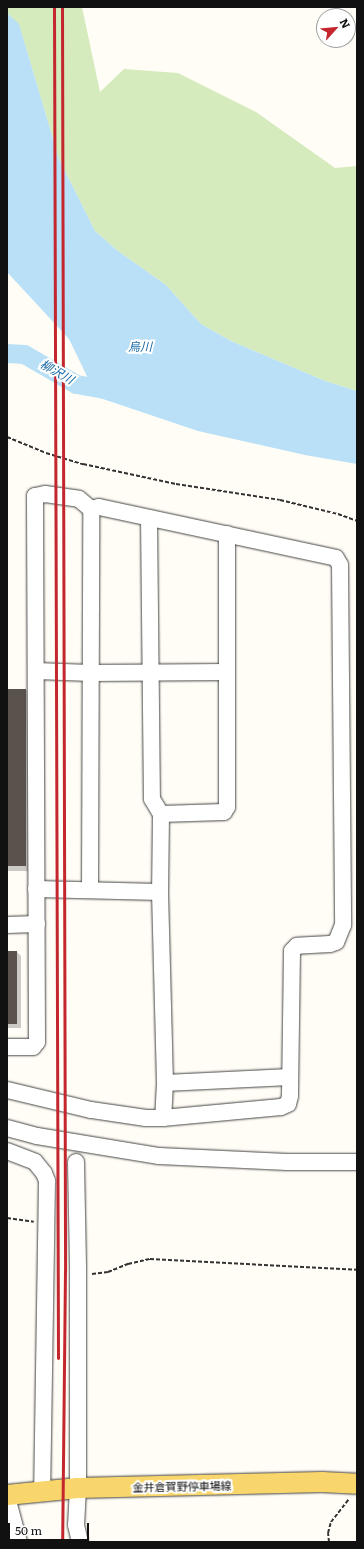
<!DOCTYPE html>
<meta charset="utf-8">
<style>
body{margin:0}
#map{position:relative;width:364px;height:1549px;overflow:hidden;background:#fffdf5;font-family:Literata,"Noto Sans JP",serif}
div>[style]{position:absolute}
[style*='--x']{left:calc(var(--x)*1px);top:calc(var(--y)*1px);width:calc(var(--w)*1px);rotate:calc(var(--a)*1deg)}
.green>*{inset:0;background:#d5ebbd}
.water>*{inset:0;background:#b9e0f7}
.shadow>*{inset:0;background:#0003}
.river>*{height:19px;margin:-9.5px;padding:0 9.5px;transform-origin:9.5px;border-radius:9.5px;background:#b9e0f7}
.building>*{inset:0;background:#5a524d}
.path>*{height:2px;margin-top:-1px;transform-origin:0;background:repeating-linear-gradient(90deg,#333 0 4px,transparent 0 6px)}
.roads{filter:drop-shadow(0 0 1px #444) drop-shadow(0 0 1px #444)}
.minor>*{height:16px;margin:-8px;padding:0 8px;transform-origin:8px;border-radius:8px;background:#fff}
.major>*{height:20px;margin:-10px;padding:0 10px;transform-origin:10px;border-radius:10px;background:#f9d66b}
.rail>*{height:3px;margin:-1.5px;padding:0 1.5px;transform-origin:1.5px;border-radius:1.5px;background:#c4262e}
span{translate:-50% -50%;white-space:nowrap;text-align:center;line-height:1.15;-webkit-text-stroke:4px #fff;paint-order:stroke}
.street-label{font-size:11px;color:#111}
.water-label{font-size:12px;color:#1768a6;font-style:italic}
.frame{position:absolute;inset:0;border:8px solid #111;pointer-events:none}
.north{position:absolute;left:316px;top:8px;width:40px;height:40px;box-sizing:border-box;background:#fff;border:1px solid #a0a0a0;border-radius:50%;rotate:63deg;font-size:11px;font-weight:700;line-height:16px;text-align:center;color:#111}
.north::after{content:'';display:block;margin:auto;width:14px;height:18px;background:#c4262e;clip-path:polygon(50% 0,100% 100%,50% 72%,0 100%)}
.scale{position:absolute;left:8px;top:1523px;width:81px;height:18px;box-sizing:border-box;border:2px solid #111;border-top:0;padding-left:5px;font-size:12px;line-height:14px;white-space:nowrap;color:#111;-webkit-text-stroke:3px #fff;paint-order:stroke}
</style>
<div id="map">
<div class="green">
<i style="clip-path:polygon(7px 7px,82px 7px,100px 92px,124px 69px,178px 73px,256px 112px,335px 168px,357px 166px,357px 391px,325px 381px,231px 341px,201px 324px,166px 285px,118px 251px,95px 231px,59px 159px,19px 25px,7px 13px)"></i>
</div>
<div class="water">
<i style="clip-path:polygon(7px 13px,19px 24px,59px 159px,95px 231px,118px 251px,166px 285px,201px 324px,231px 341px,325px 381px,357px 391px,357px 464px,305px 455px,198px 431px,97px 397px,69px 339px,7px 272px)"></i>
</div>
<div class="shadow">
<i style="clip-path:polygon(7px 690px,26px 690px,32px 696px,32px 871px,7px 871px)"></i>
<i style="clip-path:polygon(7px 952px,17px 952px,21px 956px,21px 1028px,7px 1028px)"></i>
</div>
<div class="river">
<i style="--x:7;--y:353;--w:17;--a:3"></i>
<i style="--x:24;--y:354;--w:60;--a:30"></i>
<i style="--x:76;--y:384;--w:41;--a:9.9"></i>
</div>
<div class="building">
<i style="clip-path:polygon(7px 689px,26px 689px,26px 866px,7px 866px)"></i>
<i style="clip-path:polygon(7px 951px,17px 951px,17px 1024px,7px 1024px)"></i>
</div>
<div class="path">
<i style="--x:7;--y:437;--w:42;--a:22.3"></i>
<i style="--x:46;--y:453;--w:39;--a:17"></i>
<i style="--x:83;--y:464;--w:95;--a:12.1"></i>
<i style="--x:176;--y:484;--w:105;--a:8.7"></i>
<i style="--x:280;--y:500;--w:60;--a:13.6"></i>
<i style="--x:338;--y:514;--w:20;--a:20"></i>
<i style="--x:7;--y:1218;--w:27;--a:8"></i>
<i style="--x:92;--y:1274;--w:16;--a:-7"></i>
<i style="--x:108;--y:1272;--w:22;--a:-22"></i>
<i style="--x:128;--y:1264;--w:23;--a:-13"></i>
<i style="--x:150;--y:1259;--w:207;--a:3"></i>
<i style="--x:329;--y:1542;--w:9;--a:-96"></i>
<i style="--x:328;--y:1533;--w:11;--a:-75"></i>
<i style="--x:331;--y:1522;--w:29;--a:-52"></i>
</div>
<div class="roads">
<div class="minor">
<i style="--x:149;--y:518;--w:281;--a:89.4"></i>
<i style="--x:152;--y:799;--w:17;--a:59"></i>
<i style="--x:161;--y:814;--w:78;--a:90.7"></i>
<i style="--x:160;--y:892;--w:191;--a:88.5"></i>
<i style="--x:165;--y:1083;--w:35;--a:93"></i>
<i style="--x:36;--y:671;--w:55;--a:2.1"></i>
<i style="--x:91;--y:673;--w:136;--a:-0.4"></i>
<i style="--x:161;--y:814;--w:63;--a:-1.8"></i>
<i style="--x:224;--y:812;--w:6;--a:-59"></i>
<i style="--x:227;--y:807;--w:273;--a:-90"></i>
<i style="--x:36;--y:889;--w:124;--a:1.4"></i>
<i style="--x:90;--y:890;--w:381;--a:-89.8"></i>
<i style="--x:7;--y:925;--w:30;--a:-2"></i>
<i style="--x:7;--y:1047;--w:26;--a:0"></i>
<i style="--x:33;--y:1047;--w:6;--a:-51"></i>
<i style="--x:37;--y:1042;--w:546;--a:-90.21"></i>
<i style="--x:35;--y:496;--w:10;--a:-11"></i>
<i style="--x:45;--y:494;--w:34;--a:8"></i>
<i style="--x:79;--y:499;--w:16;--a:40"></i>
<i style="--x:91;--y:509;--w:8;--a:-14"></i>
<i style="--x:99;--y:507;--w:242;--a:12.1"></i>
<i style="--x:336;--y:558;--w:8;--a:60"></i>
<i style="--x:340;--y:565;--w:360;--a:89.5"></i>
<i style="--x:343;--y:925;--w:18;--a:112"></i>
<i style="--x:336;--y:942;--w:6;--a:162"></i>
<i style="--x:330;--y:944;--w:33;--a:177"></i>
<i style="--x:297;--y:946;--w:7;--a:135"></i>
<i style="--x:292;--y:951;--w:145;--a:90.8"></i>
<i style="--x:290;--y:1096;--w:8;--a:104"></i>
<i style="--x:288;--y:1104;--w:8;--a:157"></i>
<i style="--x:281;--y:1107;--w:119;--a:174.7"></i>
<i style="--x:163;--y:1118;--w:17;--a:180"></i>
<i style="--x:146;--y:1118;--w:56;--a:-171.7"></i>
<i style="--x:91;--y:1110;--w:86;--a:-166.6"></i>
<i style="--x:165;--y:1083;--w:125;--a:-2.7"></i>
<i style="--x:7;--y:1128;--w:31;--a:15"></i>
<i style="--x:37;--y:1136;--w:124;--a:9.3"></i>
<i style="--x:159;--y:1156;--w:128;--a:2.7"></i>
<i style="--x:287;--y:1162;--w:70;--a:0"></i>
<i style="--x:7;--y:1151;--w:30;--a:21"></i>
<i style="--x:35;--y:1162;--w:14;--a:51"></i>
<i style="--x:44;--y:1173;--w:9;--a:69"></i>
<i style="--x:47;--y:1181;--w:311;--a:90.9"></i>
<i style="--x:76;--y:1162;--w:106;--a:88.9"></i>
<i style="--x:78;--y:1268;--w:220;--a:90"></i>
<i style="--x:78;--y:1488;--w:37;--a:93"></i>
<i style="--x:76;--y:1525;--w:17;--a:77"></i>
<i style="--x:7;--y:1497;--w:47;--a:75.1"></i>
</div>
<div class="major">
<i style="--x:7;--y:1495;--w:71;--a:-5.6"></i>
<i style="--x:78;--y:1488;--w:244;--a:-1.4"></i>
<i style="--x:322;--y:1482;--w:35;--a:3"></i>
</div>
</div>
<div class="rail">
<i style="--x:54;--y:7;--w:1351;--a:89.83"></i>
<i style="--x:62;--y:7;--w:1264;--a:89.86"></i>
<i style="--x:65;--y:1271;--w:271;--a:90.6"></i>
</div>
<div class="street-label">
<span style="left:182px;top:1486px;rotate:-1deg">金井倉賀野停車場線</span>
</div>
<div class="water-label">
<span style="left:140px;top:347px">烏川</span>
<span style="left:57px;top:372px;rotate:30deg">柳沢川</span>
</div>
<div class="frame"></div>
<div class="north">N</div>
<div class="scale">50 m</div>
</div>
